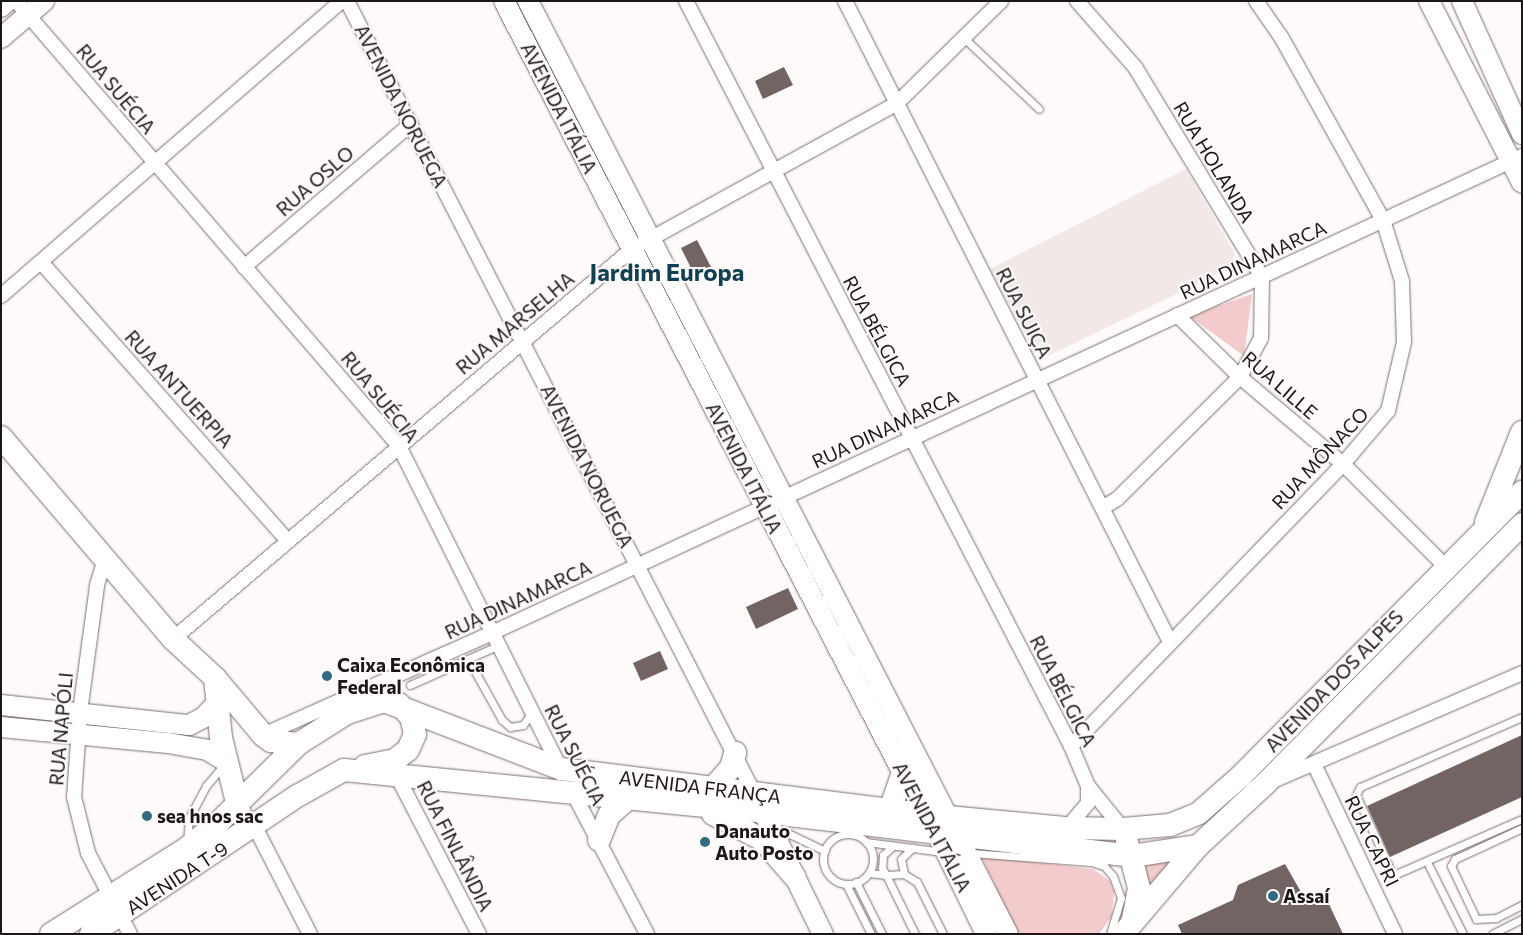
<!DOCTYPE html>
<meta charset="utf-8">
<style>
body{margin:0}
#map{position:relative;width:1523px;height:935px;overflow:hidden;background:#fefafa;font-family:Commissioner,sans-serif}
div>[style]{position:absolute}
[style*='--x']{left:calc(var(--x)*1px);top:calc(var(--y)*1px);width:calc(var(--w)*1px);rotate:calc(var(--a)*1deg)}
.built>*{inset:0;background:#f3e8e8}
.green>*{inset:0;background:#f3cbcc}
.building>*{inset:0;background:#736464}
.roads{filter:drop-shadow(0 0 1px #7d6d6d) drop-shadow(0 0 1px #7d6d6d)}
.lane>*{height:7px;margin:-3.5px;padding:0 3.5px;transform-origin:3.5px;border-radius:3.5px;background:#fff}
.lane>.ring{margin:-3.5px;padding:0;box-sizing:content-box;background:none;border:7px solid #fff;border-radius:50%}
.street>*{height:14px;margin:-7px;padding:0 7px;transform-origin:7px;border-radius:7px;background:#fff}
.secondary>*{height:20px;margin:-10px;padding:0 10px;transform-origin:10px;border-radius:10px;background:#fff}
.primary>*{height:22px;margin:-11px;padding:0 11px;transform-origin:11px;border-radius:11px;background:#fff}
.dots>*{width:14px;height:14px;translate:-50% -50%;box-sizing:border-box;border:2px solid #fefafa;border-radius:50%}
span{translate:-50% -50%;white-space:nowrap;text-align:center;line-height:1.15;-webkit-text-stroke:4px #fefafa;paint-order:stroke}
.street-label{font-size:19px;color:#1c1616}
.poi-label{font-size:19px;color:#1c1616;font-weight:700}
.left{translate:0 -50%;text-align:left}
.district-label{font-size:24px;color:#0f4154;font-weight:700}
.frame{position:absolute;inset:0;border:2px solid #1c1616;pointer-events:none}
</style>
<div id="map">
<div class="built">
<i style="clip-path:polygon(1186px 169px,1235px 254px,1228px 269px,1048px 356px,1033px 348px,990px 269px)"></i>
</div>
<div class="green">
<i style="clip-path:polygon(1252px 294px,1244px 356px,1189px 316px)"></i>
<i style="clip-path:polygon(981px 856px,1093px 869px,1110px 881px,1114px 891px,1112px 916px,1099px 934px,1018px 934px)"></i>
<i style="clip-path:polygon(1185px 856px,1145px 897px,1146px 866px)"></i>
</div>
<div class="building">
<i style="clip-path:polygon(784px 67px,793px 85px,763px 99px,755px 81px)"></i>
<i style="clip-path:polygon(697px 240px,711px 267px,695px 276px,681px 248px)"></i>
<i style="clip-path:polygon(788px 588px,798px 609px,756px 629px,746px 607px)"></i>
<i style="clip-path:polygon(660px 651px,668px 669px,641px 681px,633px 663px)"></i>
<i style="clip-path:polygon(1522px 735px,1522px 797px,1390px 857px,1367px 806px)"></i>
<i style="clip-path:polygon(1285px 864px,1301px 892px,1328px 902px,1343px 934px,1182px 934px,1178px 925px,1233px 900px,1238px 885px)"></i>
</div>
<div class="roads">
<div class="lane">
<i style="--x:964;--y:38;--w:103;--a:43.4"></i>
<i style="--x:468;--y:659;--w:70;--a:60.9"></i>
<i style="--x:502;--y:720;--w:11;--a:41"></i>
<i style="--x:510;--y:727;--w:13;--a:-9"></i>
<i style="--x:523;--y:725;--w:16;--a:-55"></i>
<i style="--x:410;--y:685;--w:98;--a:-24.2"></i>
<i style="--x:1522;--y:717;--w:176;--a:156.6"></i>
<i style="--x:1360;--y:787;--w:9;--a:117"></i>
<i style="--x:1356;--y:795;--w:84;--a:65.3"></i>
<i style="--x:1391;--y:871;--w:6;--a:31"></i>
<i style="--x:1396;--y:874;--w:137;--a:-23.6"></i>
<i style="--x:777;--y:828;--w:53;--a:25.6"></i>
<i style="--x:1522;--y:828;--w:74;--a:155.2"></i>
<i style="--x:1455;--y:859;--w:8;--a:120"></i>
<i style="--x:1451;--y:866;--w:59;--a:64.7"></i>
<i style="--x:1476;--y:919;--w:20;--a:-3"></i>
<i style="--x:1496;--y:918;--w:29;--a:-27"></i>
<i class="ring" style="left:823px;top:834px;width:43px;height:43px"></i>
<i style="--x:187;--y:842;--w:24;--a:-85"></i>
<i style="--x:189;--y:818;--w:36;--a:-62"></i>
<i style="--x:206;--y:786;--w:26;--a:-50"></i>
<i style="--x:866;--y:842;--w:78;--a:7.4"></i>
<i style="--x:893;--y:846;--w:13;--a:138"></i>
<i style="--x:883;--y:855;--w:13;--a:94"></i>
<i style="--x:882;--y:868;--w:8;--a:60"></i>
<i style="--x:886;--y:875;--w:18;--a:-3"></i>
<i style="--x:904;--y:874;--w:15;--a:32"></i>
<i style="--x:917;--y:882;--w:58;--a:63.4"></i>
<i style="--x:971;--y:853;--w:120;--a:4.3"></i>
<i style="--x:1091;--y:862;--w:14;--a:17"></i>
<i style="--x:1104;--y:866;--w:13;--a:48"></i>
<i style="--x:1113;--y:876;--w:23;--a:70"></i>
<i style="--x:1121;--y:898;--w:38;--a:107"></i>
<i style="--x:1427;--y:862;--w:80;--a:63.4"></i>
<i style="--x:869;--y:873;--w:17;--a:7"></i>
<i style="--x:886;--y:875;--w:66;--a:63.8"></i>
<i style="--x:904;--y:874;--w:15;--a:-101"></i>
<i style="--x:901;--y:859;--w:16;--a:-45"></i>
<i style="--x:856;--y:882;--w:58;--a:63.4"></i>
<i style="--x:846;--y:884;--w:56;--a:63.4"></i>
<i style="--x:1492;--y:934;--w:34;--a:-27"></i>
</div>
<div class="street">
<i style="--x:16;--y:1;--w:587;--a:49.28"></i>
<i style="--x:399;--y:446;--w:362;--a:63.4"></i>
<i style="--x:347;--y:1;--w:893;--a:62.8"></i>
<i style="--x:686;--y:1;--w:839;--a:62.67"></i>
<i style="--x:1071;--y:746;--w:43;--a:67"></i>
<i style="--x:1088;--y:786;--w:55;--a:50.9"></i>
<i style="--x:845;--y:1;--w:719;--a:63.11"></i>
<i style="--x:1077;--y:1;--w:88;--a:48.7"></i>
<i style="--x:1135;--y:67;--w:245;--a:58.8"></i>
<i style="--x:1262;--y:277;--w:61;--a:90.9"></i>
<i style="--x:1261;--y:338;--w:44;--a:118.3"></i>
<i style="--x:1240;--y:377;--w:173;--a:135.2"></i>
<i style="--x:1117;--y:499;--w:17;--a:149"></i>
<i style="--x:41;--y:262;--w:373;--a:48.5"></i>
<i style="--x:244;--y:267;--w:220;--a:-40.6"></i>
<i style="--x:1;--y:296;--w:451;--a:-40.9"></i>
<i style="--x:1177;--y:315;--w:88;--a:44.5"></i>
<i style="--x:1240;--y:377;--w:135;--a:40.2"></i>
<i style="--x:1343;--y:464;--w:144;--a:45"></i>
<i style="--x:105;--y:559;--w:28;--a:107"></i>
<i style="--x:97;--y:586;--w:127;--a:97.7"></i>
<i style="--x:80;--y:712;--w:85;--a:94"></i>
<i style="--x:74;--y:797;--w:58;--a:76"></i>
<i style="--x:88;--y:853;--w:91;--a:62.6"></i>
<i style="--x:173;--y:639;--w:602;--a:-40.35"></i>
<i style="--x:632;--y:249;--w:301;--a:-28.8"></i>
<i style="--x:896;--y:104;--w:147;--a:-44.4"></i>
<i style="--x:263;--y:735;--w:253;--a:-24"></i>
<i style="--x:494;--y:632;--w:1133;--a:-24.85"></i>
<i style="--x:1071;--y:746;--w:392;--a:-46"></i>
<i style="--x:1343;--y:464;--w:70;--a:-49.7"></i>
<i style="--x:1388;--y:411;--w:71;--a:-76.9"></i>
<i style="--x:1404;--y:342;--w:61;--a:-91.9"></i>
<i style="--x:1402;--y:281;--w:64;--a:-107.3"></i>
<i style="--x:1383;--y:220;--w:210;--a:-119.1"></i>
<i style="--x:1281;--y:37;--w:44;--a:-124.8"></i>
<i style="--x:1314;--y:764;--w:188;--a:64.5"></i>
<i style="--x:397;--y:776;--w:178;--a:62.6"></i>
<i style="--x:1275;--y:780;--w:269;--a:-23.4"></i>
<i style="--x:571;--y:789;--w:164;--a:62.3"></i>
<i style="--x:255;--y:827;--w:120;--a:62.8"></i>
<i style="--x:1067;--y:828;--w:33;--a:-50"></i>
<i style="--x:1088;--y:803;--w:17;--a:-90"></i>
</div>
<div class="secondary">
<i style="--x:504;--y:1;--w:869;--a:62.67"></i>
<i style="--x:903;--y:773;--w:49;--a:59.2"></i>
<i style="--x:928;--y:815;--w:132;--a:64"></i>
<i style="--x:528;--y:1;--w:1049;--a:62.78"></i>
<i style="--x:1429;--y:1;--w:204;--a:62.9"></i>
<i style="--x:1462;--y:1;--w:146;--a:65.7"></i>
<i style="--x:1;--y:7;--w:8;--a:-45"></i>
<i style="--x:1;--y:38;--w:57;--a:-40.7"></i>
<i style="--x:1;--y:705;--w:189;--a:6.1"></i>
<i style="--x:189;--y:725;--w:16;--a:-27"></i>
<i style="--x:203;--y:718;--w:19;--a:-47"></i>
<i style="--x:1;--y:727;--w:168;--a:5.5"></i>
<i style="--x:168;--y:743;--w:40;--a:10"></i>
<i style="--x:207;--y:750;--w:23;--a:31"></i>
<i style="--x:758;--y:801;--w:148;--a:64"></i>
</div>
<div class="primary">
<i style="--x:1;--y:437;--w:265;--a:49.6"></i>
<i style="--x:173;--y:639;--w:57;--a:42.9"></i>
<i style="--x:215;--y:678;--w:75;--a:49.9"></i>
<i style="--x:263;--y:735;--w:10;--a:37"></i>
<i style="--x:271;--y:741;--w:27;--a:6"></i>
<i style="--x:1486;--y:522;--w:97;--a:-68.2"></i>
<i style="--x:215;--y:678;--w:60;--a:84.3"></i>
<i style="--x:221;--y:738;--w:78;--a:76"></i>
<i style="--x:365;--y:766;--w:31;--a:-11"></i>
<i style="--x:395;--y:760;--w:16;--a:-38"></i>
<i style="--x:408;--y:750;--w:17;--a:-66"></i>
<i style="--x:415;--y:734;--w:17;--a:-103"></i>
<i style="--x:411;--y:717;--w:18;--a:-133"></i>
<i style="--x:711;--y:790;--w:30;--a:-48"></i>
<i style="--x:731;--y:768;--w:16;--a:-75"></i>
<i style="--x:890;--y:810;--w:39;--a:-71"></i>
<i style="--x:713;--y:814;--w:56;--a:27.5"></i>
<i style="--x:763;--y:840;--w:48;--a:49.3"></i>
<i style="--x:599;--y:840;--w:27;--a:-68"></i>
<i style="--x:609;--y:815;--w:23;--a:-41"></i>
<i style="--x:1127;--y:842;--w:48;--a:75.4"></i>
<i style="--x:1139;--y:888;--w:33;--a:101"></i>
<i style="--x:51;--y:934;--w:161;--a:-32.3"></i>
<i style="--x:187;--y:848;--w:41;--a:-39.1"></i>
<i style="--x:219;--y:822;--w:111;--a:-44.6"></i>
<i style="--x:298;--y:744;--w:58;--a:-32.3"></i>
<i style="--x:347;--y:713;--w:39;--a:-18"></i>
<i style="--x:384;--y:701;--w:190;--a:21"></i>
<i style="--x:561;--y:769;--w:390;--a:7.1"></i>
<i style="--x:948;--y:817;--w:120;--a:5.3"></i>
<i style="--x:1067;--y:828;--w:56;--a:1"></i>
<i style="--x:1123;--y:829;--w:47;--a:-4.9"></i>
<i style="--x:1170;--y:825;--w:31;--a:-22"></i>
<i style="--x:1199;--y:813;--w:56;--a:-41.4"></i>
<i style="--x:1241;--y:776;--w:400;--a:-45.3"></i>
<i style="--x:91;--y:934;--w:250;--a:-33.8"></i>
<i style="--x:299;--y:795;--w:51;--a:-29.1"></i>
<i style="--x:344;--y:770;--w:421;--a:5.7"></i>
<i style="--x:763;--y:812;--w:372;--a:6.8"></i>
<i style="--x:1132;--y:856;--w:67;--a:-8.6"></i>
<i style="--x:1123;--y:934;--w:116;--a:-49.6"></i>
<i style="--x:1198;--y:846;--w:93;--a:-42.8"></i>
<i style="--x:1266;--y:783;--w:364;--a:-45.3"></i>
</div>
</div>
<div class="dots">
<i style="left:327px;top:676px;background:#2f6b82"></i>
<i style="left:147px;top:816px;background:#2f6b82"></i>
<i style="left:705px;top:842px;background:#2f6b82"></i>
<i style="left:1273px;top:896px;background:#2f6b82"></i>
</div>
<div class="street-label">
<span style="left:116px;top:89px;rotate:50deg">RUA SUÉCIA</span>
<span style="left:401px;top:106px;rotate:63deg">AVENIDA NORUEGA</span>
<span style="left:559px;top:108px;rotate:63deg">AVENIDA ITÁLIA</span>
<span style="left:1214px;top:162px;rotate:59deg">RUA HOLANDA</span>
<span style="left:315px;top:181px;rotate:-41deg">RUA OSLO</span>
<span style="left:1253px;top:260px;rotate:-25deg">RUA DINAMARCA</span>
<span style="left:1024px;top:313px;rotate:63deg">RUA SUIÇA</span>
<span style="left:515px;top:323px;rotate:-40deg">RUA MARSELHA</span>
<span style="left:877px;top:331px;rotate:62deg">RUA BÉLGICA</span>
<span style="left:1280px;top:385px;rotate:41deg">RUA LILLE</span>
<span style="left:179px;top:389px;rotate:48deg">RUA ANTUERPIA</span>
<span style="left:380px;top:397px;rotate:51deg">RUA SUÉCIA</span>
<span style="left:885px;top:429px;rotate:-25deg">RUA DINAMARCA</span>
<span style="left:1320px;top:458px;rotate:-47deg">RUA MÔNACO</span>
<span style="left:587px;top:466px;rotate:63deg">AVENIDA NORUEGA</span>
<span style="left:744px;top:468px;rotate:63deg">AVENIDA ITÁLIA</span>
<span style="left:518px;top:600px;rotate:-25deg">RUA DINAMARCA</span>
<span style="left:1334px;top:681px;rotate:-46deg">AVENIDA DOS ALPES</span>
<span style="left:1063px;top:691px;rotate:63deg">RUA BÉLGICA</span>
<span style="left:61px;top:729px;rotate:-85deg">RUA NAPÓLI</span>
<span style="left:575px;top:755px;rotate:63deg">RUA SUÉCIA</span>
<span style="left:700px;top:787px;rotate:7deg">AVENIDA FRANÇA</span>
<span style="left:932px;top:827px;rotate:62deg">AVENIDA ITÁLIA</span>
<span style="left:1372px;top:841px;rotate:64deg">RUA CAPRI</span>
<span style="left:455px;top:846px;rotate:63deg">RUA FINLÂNDIA</span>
<span style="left:177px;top:878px;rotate:-33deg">AVENIDA T-9</span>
</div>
<div class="poi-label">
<span class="left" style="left:337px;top:676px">Caixa Econômica<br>Federal</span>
<span class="left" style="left:157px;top:816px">sea hnos sac</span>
<span class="left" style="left:715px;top:842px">Danauto<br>Auto Posto</span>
<span class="left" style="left:1283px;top:896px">Assaí</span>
</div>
<div class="district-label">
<span style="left:667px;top:272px">Jardim Europa</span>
</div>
<div class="frame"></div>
</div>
